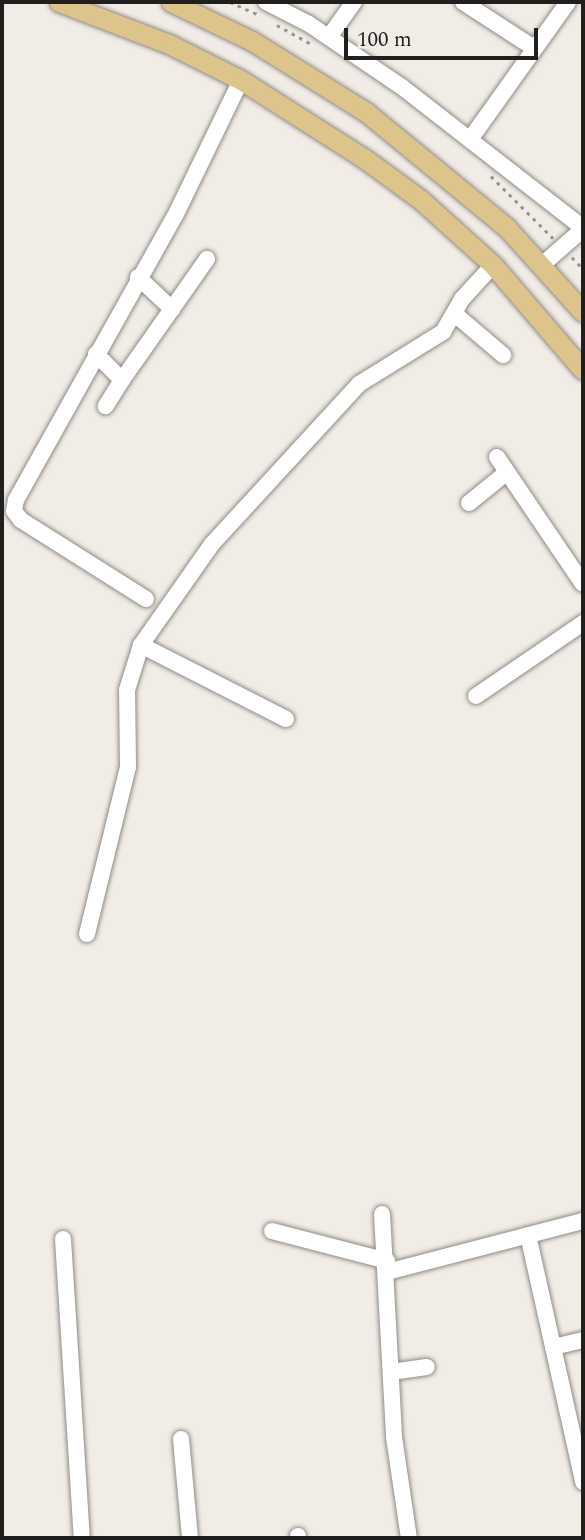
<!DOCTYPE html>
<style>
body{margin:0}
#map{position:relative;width:585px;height:1540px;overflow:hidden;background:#f1ece6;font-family:Spectral,serif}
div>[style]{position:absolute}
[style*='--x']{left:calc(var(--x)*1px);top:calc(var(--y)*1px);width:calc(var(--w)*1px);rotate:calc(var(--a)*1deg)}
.path>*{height:2.5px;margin-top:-1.25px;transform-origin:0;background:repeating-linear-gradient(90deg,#9a9692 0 3.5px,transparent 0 8.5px)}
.roads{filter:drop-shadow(0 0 2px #8f8b85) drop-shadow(0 0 2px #8f8b85)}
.minor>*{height:16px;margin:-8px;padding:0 8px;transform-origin:8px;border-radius:8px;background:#fff}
.major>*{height:19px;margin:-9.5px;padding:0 9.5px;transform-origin:9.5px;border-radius:9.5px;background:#dcc48b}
span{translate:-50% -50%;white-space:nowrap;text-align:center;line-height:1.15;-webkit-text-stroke:6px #f1ece6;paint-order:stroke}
.frame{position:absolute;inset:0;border:4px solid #211f1d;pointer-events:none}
.scale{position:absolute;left:344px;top:28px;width:194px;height:32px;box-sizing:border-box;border:4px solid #211f1d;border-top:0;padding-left:9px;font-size:21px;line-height:24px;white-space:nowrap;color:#211f1d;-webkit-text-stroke:5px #f1ece6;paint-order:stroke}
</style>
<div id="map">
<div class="path">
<i style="--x:230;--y:2;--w:32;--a:24"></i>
<i style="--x:277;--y:25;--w:39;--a:29"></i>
<i style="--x:491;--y:176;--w:88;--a:45"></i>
<i style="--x:572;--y:257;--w:16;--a:47"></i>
</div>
<div class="roads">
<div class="minor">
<i style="--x:266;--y:2;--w:48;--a:27.1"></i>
<i style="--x:309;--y:24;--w:112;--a:34.1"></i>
<i style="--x:402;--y:87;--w:229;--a:37.9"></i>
<i style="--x:463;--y:2;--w:85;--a:32.9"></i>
<i style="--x:329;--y:37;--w:43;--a:-54.5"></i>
<i style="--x:471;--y:138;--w:167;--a:-54.5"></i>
<i style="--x:542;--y:265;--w:55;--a:-41.3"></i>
<i style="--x:138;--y:277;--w:47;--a:43.3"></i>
<i style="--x:456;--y:315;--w:62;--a:40.4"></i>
<i style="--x:96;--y:354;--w:37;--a:45"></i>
<i style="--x:122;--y:380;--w:31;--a:122"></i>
<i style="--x:122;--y:380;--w:148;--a:-54.9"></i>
<i style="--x:497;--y:457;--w:153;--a:55.9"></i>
<i style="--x:469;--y:503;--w:48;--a:-39"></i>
<i style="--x:146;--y:599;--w:148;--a:-147.7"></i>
<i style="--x:21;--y:520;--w:11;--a:-128"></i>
<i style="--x:14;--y:511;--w:11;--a:-80"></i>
<i style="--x:16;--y:500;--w:325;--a:-60.8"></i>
<i style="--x:175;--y:216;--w:151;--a:-64.1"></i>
<i style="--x:476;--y:696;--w:130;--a:-34.3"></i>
<i style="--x:286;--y:719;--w:163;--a:-153"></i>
<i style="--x:141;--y:645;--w:123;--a:-54.9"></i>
<i style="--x:212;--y:544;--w:217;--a:-47.4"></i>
<i style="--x:359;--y:384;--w:99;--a:-31.8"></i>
<i style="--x:443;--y:332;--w:38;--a:-60"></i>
<i style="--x:462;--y:299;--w:46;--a:-47.6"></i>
<i style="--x:87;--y:934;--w:172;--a:-76.2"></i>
<i style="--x:128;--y:767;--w:77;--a:-90.7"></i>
<i style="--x:127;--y:690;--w:47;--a:-72.7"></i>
<i style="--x:382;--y:1214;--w:223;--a:86.9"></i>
<i style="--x:394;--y:1437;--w:102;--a:81.6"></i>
<i style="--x:272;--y:1231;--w:119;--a:14.6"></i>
<i style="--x:528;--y:1235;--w:253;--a:77.4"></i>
<i style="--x:63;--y:1239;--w:300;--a:86.4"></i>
<i style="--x:387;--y:1272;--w:203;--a:-14.6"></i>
<i style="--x:553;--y:1347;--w:31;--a:-13"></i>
<i style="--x:391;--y:1372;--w:36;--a:-8"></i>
<i style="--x:181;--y:1439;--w:99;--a:84.8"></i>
<i style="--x:298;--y:1536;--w:2;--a:90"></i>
</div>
<div class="major">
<i style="--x:59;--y:2;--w:118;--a:20.9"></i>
<i style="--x:169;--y:44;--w:80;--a:26.6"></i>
<i style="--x:241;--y:80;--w:147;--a:32.5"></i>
<i style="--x:365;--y:159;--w:69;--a:36.2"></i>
<i style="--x:421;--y:200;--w:97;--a:42.1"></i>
<i style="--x:493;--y:265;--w:138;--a:49.4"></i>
<i style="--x:171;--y:2;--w:90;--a:25.7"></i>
<i style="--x:252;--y:41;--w:134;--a:31.9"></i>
<i style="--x:366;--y:112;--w:183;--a:39.4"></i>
<i style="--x:507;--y:228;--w:113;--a:47.9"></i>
</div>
</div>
<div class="frame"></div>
<div class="scale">100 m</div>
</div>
